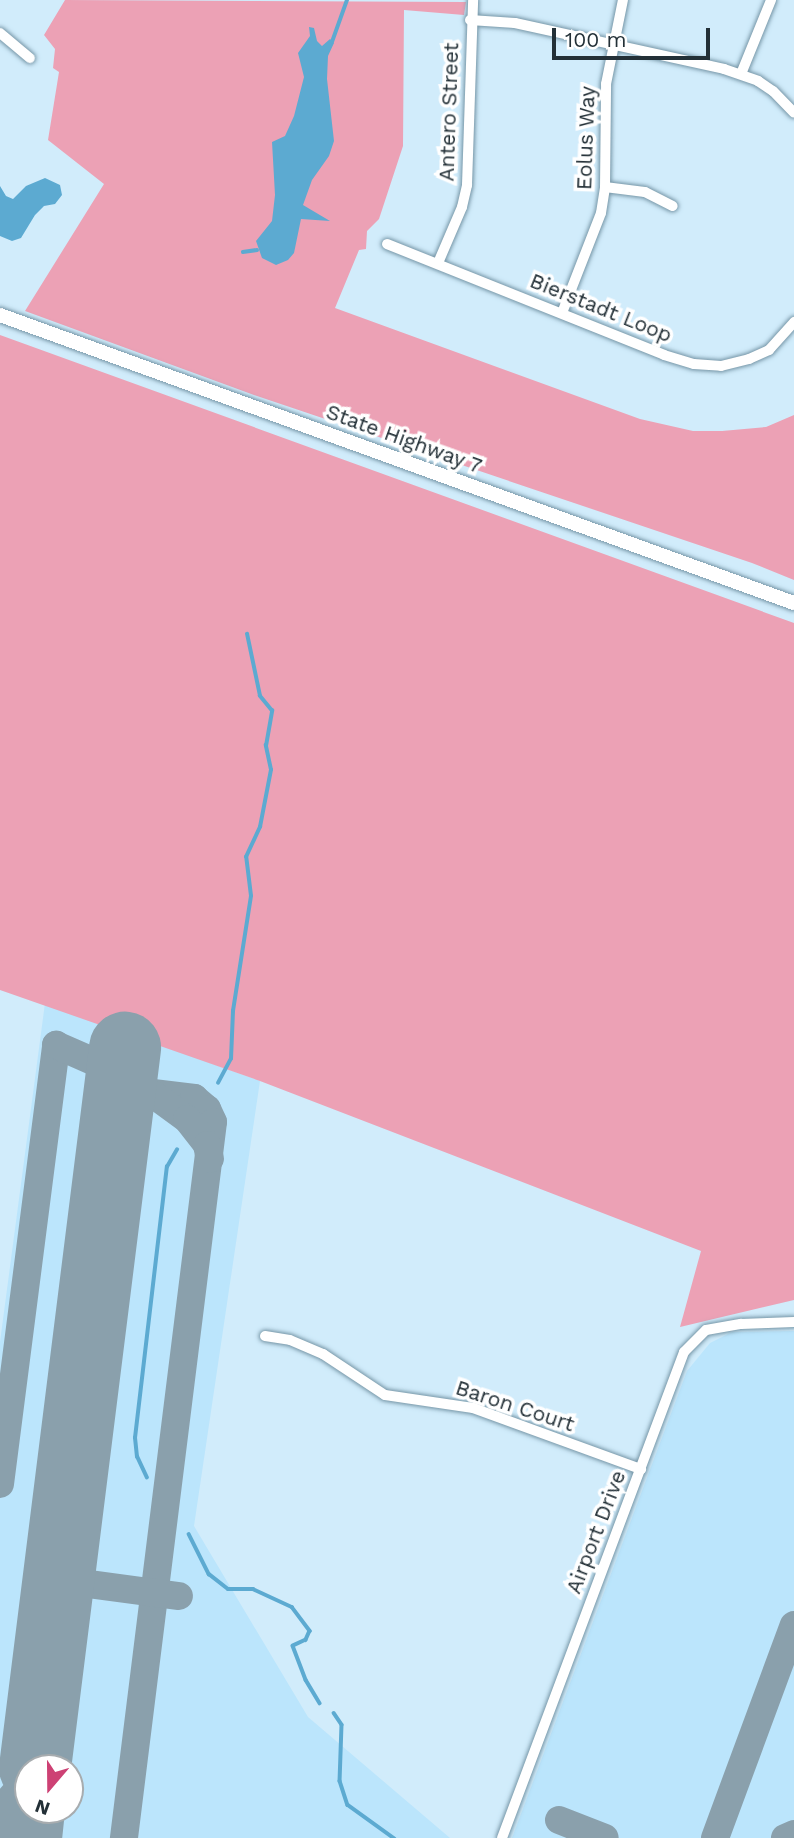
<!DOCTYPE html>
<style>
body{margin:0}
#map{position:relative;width:794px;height:1838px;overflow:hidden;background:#d1ecfb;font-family:"Work Sans",sans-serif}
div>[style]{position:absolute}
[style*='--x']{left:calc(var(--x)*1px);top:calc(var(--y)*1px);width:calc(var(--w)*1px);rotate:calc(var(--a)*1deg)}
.built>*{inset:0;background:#bbe5fc}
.green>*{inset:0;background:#eca1b5}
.water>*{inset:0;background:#5caad1}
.stream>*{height:3.5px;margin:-1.75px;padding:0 1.75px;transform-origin:1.75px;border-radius:1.75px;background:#5caad1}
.taxiway>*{height:28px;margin:-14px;padding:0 14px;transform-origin:14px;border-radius:14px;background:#8aa0ac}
.runway>*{height:72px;margin:-36px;padding:0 36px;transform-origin:36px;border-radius:36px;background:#8aa0ac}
.roads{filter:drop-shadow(0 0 2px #7696a7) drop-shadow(0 0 2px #7696a7)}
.minor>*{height:10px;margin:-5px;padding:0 5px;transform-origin:5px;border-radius:5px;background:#fff}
.major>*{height:14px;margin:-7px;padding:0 7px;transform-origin:7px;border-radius:7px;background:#fff}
span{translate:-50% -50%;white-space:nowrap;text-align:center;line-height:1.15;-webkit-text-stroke:7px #fff;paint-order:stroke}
.street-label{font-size:21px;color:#233037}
.north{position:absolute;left:14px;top:1754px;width:70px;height:70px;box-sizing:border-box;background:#fff;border:2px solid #a7acaf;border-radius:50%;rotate:200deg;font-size:19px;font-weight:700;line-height:28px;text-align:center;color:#233037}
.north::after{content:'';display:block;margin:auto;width:24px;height:32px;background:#cd4174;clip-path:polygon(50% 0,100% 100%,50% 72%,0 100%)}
.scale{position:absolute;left:552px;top:28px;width:158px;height:32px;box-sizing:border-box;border:4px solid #233037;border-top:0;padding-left:9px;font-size:21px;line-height:24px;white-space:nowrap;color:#233037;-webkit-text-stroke:5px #fff;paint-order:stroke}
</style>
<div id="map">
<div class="built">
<i style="clip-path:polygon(evenodd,45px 1003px,260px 1081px,194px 1526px,308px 1717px,450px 1838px,0 1838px,0 1342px,45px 1003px,28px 1768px,70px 1768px,70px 1810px,28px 1810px,28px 1768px)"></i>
<i style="clip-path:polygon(794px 1331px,794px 1838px,512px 1838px,687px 1371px,710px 1343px,732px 1332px)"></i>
</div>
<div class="green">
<i style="clip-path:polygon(65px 0,466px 2px,464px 15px,404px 10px,403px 146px,379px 219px,367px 231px,366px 249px,359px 250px,335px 308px,640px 419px,693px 431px,722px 431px,766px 427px,794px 415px,794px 580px,752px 563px,257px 396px,25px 311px,104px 184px,48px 140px,59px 72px,53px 68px,55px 49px,44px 35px)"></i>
<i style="clip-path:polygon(0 335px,794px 623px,794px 1300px,680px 1327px,701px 1251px,260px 1081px,0 990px)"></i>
</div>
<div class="water">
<i style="clip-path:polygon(309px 27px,314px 28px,317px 41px,322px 46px,330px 39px,334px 43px,328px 56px,327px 79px,334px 141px,329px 156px,312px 180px,303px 205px,330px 221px,301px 219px,294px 253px,288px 260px,276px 265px,262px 258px,256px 241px,272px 221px,275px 195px,272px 142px,285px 136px,294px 116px,304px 77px,298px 53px,310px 36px)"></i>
<i style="clip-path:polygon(45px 178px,60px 185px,62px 195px,55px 204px,44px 206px,35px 215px,21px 238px,12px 241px,0 236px,0 186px,6px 196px,13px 199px,26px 186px)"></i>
</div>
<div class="stream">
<i style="--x:332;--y:42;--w:45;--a:-70.3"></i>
<i style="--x:243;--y:252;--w:14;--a:-8"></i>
<i style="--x:218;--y:1083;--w:27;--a:-62"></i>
<i style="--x:231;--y:1059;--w:48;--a:-87.6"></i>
<i style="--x:233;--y:1011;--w:116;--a:-81.1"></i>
<i style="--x:251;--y:896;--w:39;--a:-97"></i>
<i style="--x:246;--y:857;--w:33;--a:-65"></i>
<i style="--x:260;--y:827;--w:58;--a:-79.1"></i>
<i style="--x:271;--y:770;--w:25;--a:-102"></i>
<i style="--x:266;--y:746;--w:36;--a:-80"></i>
<i style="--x:272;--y:711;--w:19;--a:-129"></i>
<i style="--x:260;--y:696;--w:63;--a:-101.8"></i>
<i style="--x:147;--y:1478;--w:23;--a:-115"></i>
<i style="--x:137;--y:1457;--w:19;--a:-96"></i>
<i style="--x:135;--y:1438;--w:273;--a:-83.3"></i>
<i style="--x:167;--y:1167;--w:20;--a:-60"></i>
<i style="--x:189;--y:1534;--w:45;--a:63.4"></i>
<i style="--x:209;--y:1574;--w:24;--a:38"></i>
<i style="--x:228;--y:1589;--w:25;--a:0"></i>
<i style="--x:253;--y:1589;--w:43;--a:24.8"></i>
<i style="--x:292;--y:1607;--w:30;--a:53"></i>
<i style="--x:310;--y:1631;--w:10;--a:114"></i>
<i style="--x:306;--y:1640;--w:14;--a:155"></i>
<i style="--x:293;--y:1646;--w:36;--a:69"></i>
<i style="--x:306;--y:1680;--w:27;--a:59"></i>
<i style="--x:334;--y:1713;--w:14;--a:56"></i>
<i style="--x:342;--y:1725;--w:56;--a:92"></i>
<i style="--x:340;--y:1781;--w:25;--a:72"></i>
<i style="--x:348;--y:1805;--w:57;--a:35.7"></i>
</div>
<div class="taxiway">
<i style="--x:120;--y:1089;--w:75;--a:6.9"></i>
<i style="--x:194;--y:1098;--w:17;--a:40"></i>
<i style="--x:207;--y:1109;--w:14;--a:65"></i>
<i style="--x:213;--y:1122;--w:722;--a:97.09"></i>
<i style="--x:154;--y:1095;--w:41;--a:36"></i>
<i style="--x:187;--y:1119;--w:33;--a:52"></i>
<i style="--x:207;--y:1145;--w:14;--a:78"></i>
<i style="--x:0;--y:1484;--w:443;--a:-82.7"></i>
<i style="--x:56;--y:1045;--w:72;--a:23.7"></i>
<i style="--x:59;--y:1580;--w:121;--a:7.6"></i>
<i style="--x:559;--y:1820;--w:49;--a:21.4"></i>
<i style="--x:715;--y:1838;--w:227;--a:-69.7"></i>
<i style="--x:785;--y:1838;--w:10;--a:-24"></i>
</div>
<div class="runway">
<i style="--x:35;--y:1768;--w:726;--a:-82.87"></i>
<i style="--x:26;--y:1838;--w:28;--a:-84"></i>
</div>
<div class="roads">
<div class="minor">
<i style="--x:470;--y:20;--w:45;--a:3.8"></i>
<i style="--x:515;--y:23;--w:214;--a:12.4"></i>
<i style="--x:724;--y:69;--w:36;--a:19"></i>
<i style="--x:758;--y:81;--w:18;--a:34"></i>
<i style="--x:773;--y:91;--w:30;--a:46"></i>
<i style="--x:0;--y:33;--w:39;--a:40"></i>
<i style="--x:741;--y:74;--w:80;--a:-67.9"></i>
<i style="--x:605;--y:187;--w:40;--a:7.1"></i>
<i style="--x:645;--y:192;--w:31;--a:27"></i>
<i style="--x:387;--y:244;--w:298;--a:21.8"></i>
<i style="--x:664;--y:355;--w:31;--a:17"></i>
<i style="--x:694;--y:364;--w:27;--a:4"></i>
<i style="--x:721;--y:366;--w:29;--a:-14"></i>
<i style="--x:749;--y:359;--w:22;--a:-24"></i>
<i style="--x:769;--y:350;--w:38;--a:-48"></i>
<i style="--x:438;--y:263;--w:61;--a:-66.8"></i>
<i style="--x:462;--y:207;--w:23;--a:-77"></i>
<i style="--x:467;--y:185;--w:185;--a:-88.1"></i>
<i style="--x:562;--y:313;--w:107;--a:-68.7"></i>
<i style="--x:601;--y:213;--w:26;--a:-81"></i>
<i style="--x:605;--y:187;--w:103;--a:-89.4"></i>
<i style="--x:606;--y:84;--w:86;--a:-78.6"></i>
<i style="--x:265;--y:1336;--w:25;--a:9"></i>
<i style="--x:290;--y:1340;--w:36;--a:23"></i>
<i style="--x:323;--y:1354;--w:74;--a:33.5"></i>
<i style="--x:385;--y:1395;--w:89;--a:8.4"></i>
<i style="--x:473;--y:1408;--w:179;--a:20"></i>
<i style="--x:502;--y:1838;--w:519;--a:-69.47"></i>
<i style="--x:684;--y:1352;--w:31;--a:-45"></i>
<i style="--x:706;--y:1330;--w:36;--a:-10"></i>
<i style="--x:741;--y:1324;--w:53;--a:-2.2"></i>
</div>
<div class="major">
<i style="--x:0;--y:315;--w:845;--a:19.94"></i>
</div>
</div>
<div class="street-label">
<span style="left:449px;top:112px;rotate:-88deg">Antero Street</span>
<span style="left:586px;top:138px;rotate:-88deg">Eolus Way</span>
<span style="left:601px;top:308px;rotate:22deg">Bierstadt Loop</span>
<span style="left:404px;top:439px;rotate:20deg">State Highway 7</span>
<span style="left:515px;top:1406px;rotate:18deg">Baron Court</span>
<span style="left:596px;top:1532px;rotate:-69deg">Airport Drive</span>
</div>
<div class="north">N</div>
<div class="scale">100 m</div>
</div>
